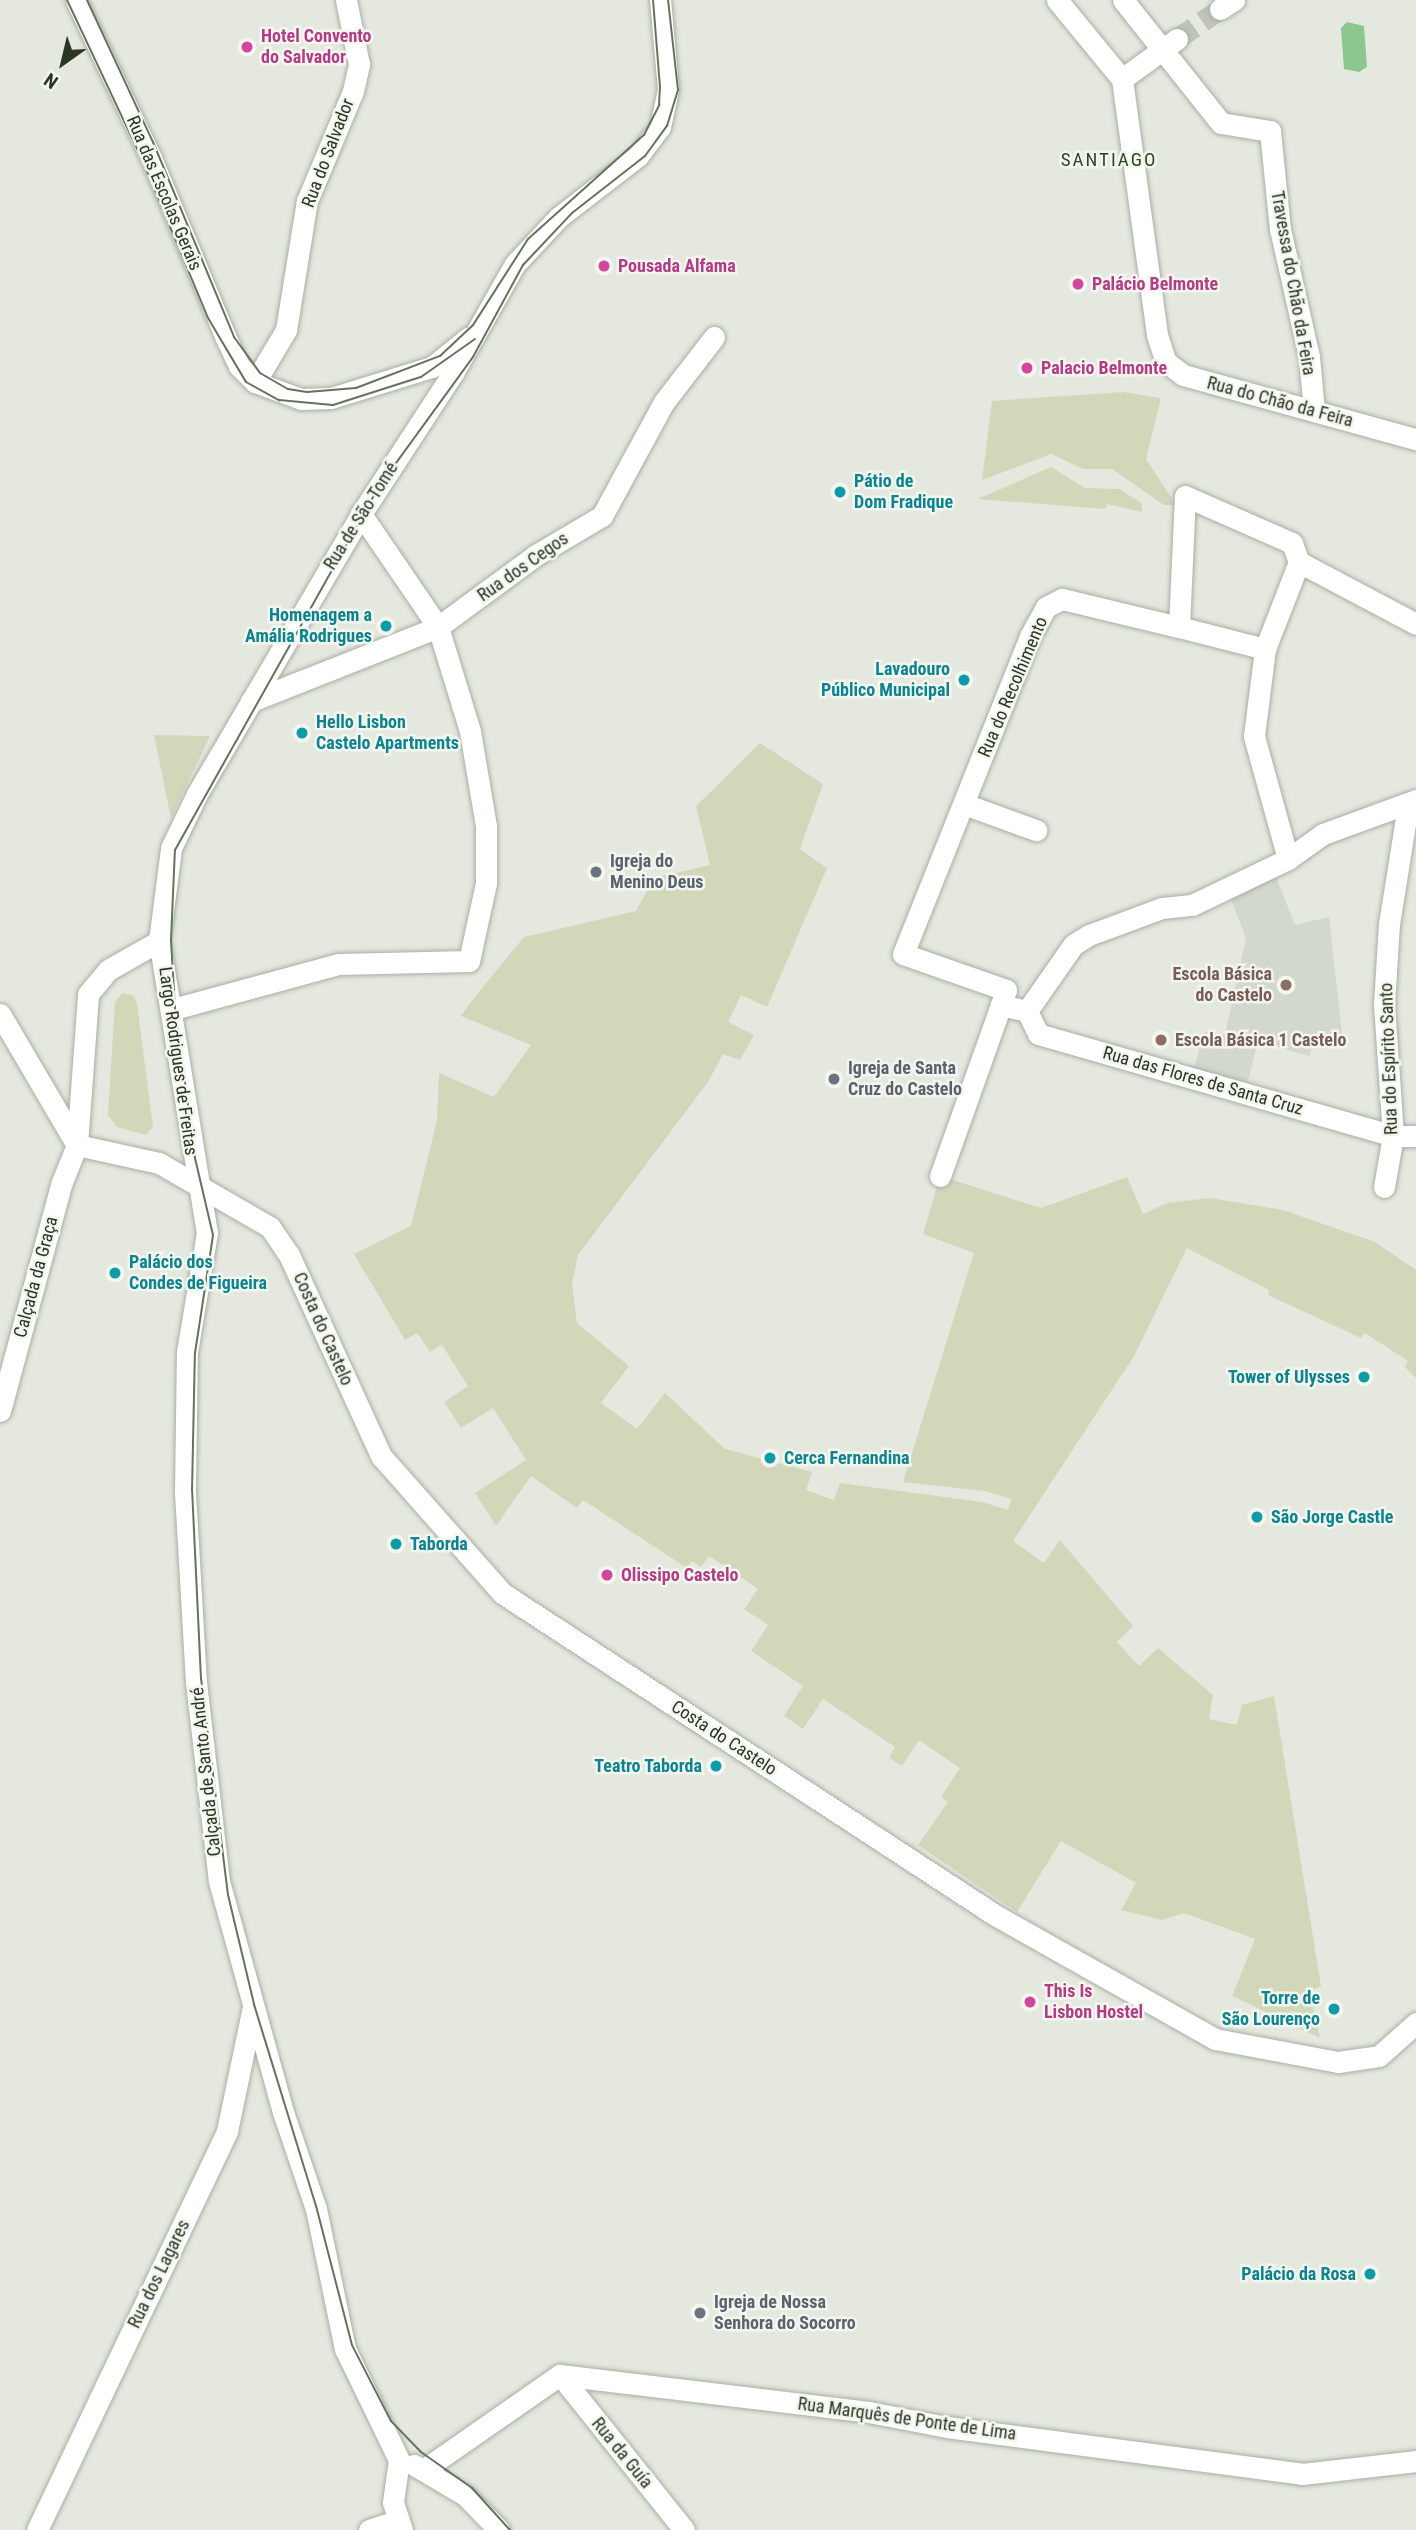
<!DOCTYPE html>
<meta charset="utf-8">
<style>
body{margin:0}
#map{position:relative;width:1416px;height:2530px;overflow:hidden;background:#e4e8df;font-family:"Roboto Condensed",sans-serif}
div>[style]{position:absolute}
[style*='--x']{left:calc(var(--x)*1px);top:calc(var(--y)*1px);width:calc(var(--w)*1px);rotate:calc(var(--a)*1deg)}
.built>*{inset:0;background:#d3d8ce}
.green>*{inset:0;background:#d3d7ba}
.water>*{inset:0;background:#8dc790}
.minor-tunnel>*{height:21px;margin-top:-10.5px;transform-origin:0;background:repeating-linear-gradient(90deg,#bfc4b9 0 21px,transparent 0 31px)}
.roads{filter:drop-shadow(0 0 2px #a8afa3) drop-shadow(0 0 2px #a8afa3)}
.minor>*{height:21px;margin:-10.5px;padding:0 10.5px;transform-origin:10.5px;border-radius:10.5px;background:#fff}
.tram>*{height:2px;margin:-1px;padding:0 1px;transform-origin:1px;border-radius:1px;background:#65725d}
.dots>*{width:19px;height:19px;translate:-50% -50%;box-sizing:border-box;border:4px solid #f3f6ef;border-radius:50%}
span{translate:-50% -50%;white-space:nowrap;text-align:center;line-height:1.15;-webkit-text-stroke:5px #f3f6ef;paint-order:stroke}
.hotel-label{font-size:18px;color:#b23c85;font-weight:700}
.left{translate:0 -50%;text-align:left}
.street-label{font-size:18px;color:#2a3622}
.culture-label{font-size:18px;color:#0d838f;font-weight:700}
.right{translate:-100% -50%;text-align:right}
.worship-label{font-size:18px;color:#5b616d;font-weight:700}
.education-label{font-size:18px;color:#785e54;font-weight:700}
.neighbourhood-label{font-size:19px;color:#2e4521;letter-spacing:2px}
.north{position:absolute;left:28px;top:28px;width:70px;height:70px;-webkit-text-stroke:5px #f3f6ef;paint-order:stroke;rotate:214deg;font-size:19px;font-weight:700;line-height:28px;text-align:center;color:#2a3622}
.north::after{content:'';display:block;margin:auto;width:24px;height:32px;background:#2a3622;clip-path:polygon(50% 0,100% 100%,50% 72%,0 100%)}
</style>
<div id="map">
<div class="built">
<i style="clip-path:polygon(1276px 877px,1295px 925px,1329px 917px,1342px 1034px,1315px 1037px,1309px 1056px,1269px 1045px,1257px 1046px,1245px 1091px,1192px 1076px,1204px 1032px,1225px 1035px,1246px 938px,1229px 895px)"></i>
</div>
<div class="green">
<i style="clip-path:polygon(1123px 392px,1161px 398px,1146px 459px,1176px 505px,1164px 505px,1112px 469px,1083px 469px,1051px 454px,982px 480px,992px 401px)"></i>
<i style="clip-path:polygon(1051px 467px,1085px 488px,1120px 489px,1142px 504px,1142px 512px,1107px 504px,1105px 509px,978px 499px)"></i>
<i style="clip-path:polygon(154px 735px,210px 736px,171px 818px)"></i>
<i style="clip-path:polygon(760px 743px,823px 784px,800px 849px,827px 868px,767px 1007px,741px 995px,728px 1022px,754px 1035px,740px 1060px,723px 1054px,708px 1082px,578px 1255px,572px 1284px,577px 1323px,629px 1366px,601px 1403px,637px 1429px,665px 1393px,725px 1449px,812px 1472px,806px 1490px,834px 1500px,840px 1483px,982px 1502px,1008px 1510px,1011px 1499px,985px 1491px,903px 1482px,974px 1253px,923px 1234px,940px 1176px,1041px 1208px,1127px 1177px,1143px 1214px,1167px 1203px,1210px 1198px,1283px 1210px,1375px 1242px,1416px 1270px,1416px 1378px,1405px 1367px,1408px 1361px,1365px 1333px,1361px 1338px,1268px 1295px,1269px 1290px,1187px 1248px,1134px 1356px,1013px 1541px,1044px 1563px,1060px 1540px,1133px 1626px,1117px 1642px,1139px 1666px,1158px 1648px,1213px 1695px,1209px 1719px,1237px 1725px,1242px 1705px,1274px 1696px,1321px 1986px,1309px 1991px,1320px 2038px,1232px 1996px,1255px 1939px,1184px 1913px,1162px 1920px,1121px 1910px,1136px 1883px,1061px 1841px,1017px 1912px,918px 1845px,948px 1802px,941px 1797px,960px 1768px,919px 1740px,902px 1766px,889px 1758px,895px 1747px,823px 1699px,803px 1729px,784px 1716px,803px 1686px,751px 1651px,768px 1625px,744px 1609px,758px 1589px,709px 1556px,701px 1567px,692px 1561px,687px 1568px,583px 1500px,577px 1508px,531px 1476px,496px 1526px,475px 1493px,526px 1460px,493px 1408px,461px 1428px,444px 1402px,468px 1386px,442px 1345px,430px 1352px,417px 1333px,405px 1340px,354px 1254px,411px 1226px,437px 1120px,439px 1073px,494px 1097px,531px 1045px,461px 1016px,474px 998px,524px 937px,636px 911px,654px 878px,710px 865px,696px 806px)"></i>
<i style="clip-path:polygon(122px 993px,133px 995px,137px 1003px,153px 1127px,146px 1135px,117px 1127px,108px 1115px,115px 1002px)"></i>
</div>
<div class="water">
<i style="clip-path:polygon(1347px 22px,1364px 26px,1367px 67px,1359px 72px,1344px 69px,1341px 28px)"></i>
</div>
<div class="minor-tunnel">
<i style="--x:1177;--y:39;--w:52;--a:-34.9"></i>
</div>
<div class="roads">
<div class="minor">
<i style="--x:76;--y:0;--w:175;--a:64.6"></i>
<i style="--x:151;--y:158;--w:193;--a:67.4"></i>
<i style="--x:225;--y:336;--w:33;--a:65"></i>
<i style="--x:239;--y:366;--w:23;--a:45"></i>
<i style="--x:255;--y:382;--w:49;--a:20.3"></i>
<i style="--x:301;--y:399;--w:30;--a:-2"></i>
<i style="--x:331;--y:398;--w:106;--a:-17.1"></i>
<i style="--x:432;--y:367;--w:46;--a:-38.9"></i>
<i style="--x:1057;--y:0;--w:102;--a:50.6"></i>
<i style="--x:1123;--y:0;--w:157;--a:51.5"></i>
<i style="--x:1221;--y:123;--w:50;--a:9.3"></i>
<i style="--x:1270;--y:131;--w:99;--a:84.2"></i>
<i style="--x:1280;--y:229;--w:131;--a:77.2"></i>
<i style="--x:1309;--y:357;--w:54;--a:84.7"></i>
<i style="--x:1220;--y:9;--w:17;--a:-33"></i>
<i style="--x:1122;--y:79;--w:258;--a:82.2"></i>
<i style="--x:1157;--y:335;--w:28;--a:72"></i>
<i style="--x:1166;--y:362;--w:21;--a:37"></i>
<i style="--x:1183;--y:375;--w:242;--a:15.4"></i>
<i style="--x:1122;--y:79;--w:68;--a:-36"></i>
<i style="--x:255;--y:382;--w:61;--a:-59.2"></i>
<i style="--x:286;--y:330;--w:131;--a:-80.8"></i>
<i style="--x:307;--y:201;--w:119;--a:-67.3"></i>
<i style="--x:353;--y:91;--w:28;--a:-77"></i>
<i style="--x:359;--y:64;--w:65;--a:-101.5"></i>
<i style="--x:1179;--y:627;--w:89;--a:14.3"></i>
<i style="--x:251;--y:701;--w:201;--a:-21.6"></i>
<i style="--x:438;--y:627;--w:122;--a:-36.3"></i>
<i style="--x:536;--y:555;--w:77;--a:-30.6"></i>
<i style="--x:602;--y:516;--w:130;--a:-61.5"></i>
<i style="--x:664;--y:402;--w:82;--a:-52.4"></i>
<i style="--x:964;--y:804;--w:77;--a:19.9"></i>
<i style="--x:1288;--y:859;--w:128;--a:-105.5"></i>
<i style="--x:1254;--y:736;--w:88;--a:-82.8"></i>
<i style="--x:1265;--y:649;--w:93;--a:-68.7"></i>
<i style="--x:173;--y:1009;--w:172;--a:-15.2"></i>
<i style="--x:339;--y:964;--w:130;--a:-1.3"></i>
<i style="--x:469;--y:961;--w:80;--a:-77.7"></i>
<i style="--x:486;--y:883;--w:57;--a:-90"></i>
<i style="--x:486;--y:826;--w:96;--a:-99.6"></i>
<i style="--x:470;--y:731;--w:109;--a:-107.1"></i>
<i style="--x:438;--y:627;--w:137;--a:-124.3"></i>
<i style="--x:1027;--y:1011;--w:27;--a:-167"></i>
<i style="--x:1001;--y:1005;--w:16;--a:-72"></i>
<i style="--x:1006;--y:990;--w:109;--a:-160.7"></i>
<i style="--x:903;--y:954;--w:342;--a:-68.2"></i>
<i style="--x:1030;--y:636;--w:33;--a:-61"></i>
<i style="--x:1046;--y:607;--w:18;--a:-27"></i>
<i style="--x:1062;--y:599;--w:120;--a:13.5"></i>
<i style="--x:1179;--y:627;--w:131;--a:-87.4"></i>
<i style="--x:1185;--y:496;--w:117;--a:23.7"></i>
<i style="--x:1292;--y:543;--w:20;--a:70"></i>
<i style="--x:1299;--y:562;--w:132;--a:27.9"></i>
<i style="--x:1027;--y:1011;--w:80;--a:-55.1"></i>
<i style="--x:1073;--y:945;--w:19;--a:-32"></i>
<i style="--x:1089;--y:935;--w:78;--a:-20.3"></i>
<i style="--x:1162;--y:908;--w:30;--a:-6"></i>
<i style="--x:1192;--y:905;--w:106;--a:-25.6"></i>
<i style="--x:1288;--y:859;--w:43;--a:-35.5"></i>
<i style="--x:1323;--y:834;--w:99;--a:-20.1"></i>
<i style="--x:1027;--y:1011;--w:25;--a:64"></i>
<i style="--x:1038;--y:1034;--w:369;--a:16"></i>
<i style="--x:1393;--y:1136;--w:23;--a:0"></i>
<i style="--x:0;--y:1014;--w:152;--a:59.6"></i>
<i style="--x:77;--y:1145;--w:84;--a:12.4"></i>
<i style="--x:159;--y:1163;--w:128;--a:30"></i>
<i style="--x:270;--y:1227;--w:34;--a:56"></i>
<i style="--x:289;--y:1255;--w:221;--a:65.4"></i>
<i style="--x:381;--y:1456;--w:183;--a:48.5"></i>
<i style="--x:502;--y:1593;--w:589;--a:33.15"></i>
<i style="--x:995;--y:1915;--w:253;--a:29.4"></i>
<i style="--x:1215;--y:2039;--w:125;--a:10.6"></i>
<i style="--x:1338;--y:2062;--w:41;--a:-8.3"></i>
<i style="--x:1379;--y:2056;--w:50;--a:-41.7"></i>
<i style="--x:940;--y:1176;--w:182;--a:-70.4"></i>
<i style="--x:1384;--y:1187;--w:52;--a:-80"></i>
<i style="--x:1393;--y:1136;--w:131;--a:-93.9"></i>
<i style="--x:1384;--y:1005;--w:81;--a:-86.5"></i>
<i style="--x:1389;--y:924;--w:120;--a:-80.9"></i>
<i style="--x:0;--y:1411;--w:237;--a:-74.9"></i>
<i style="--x:62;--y:1182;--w:40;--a:-68"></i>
<i style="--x:77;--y:1145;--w:151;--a:-85.8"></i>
<i style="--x:88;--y:994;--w:31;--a:-50"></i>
<i style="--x:108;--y:970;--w:59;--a:-29.6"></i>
<i style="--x:560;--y:2375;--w:198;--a:51.3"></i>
<i style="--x:414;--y:2465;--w:59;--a:30.5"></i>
<i style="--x:465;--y:2495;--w:49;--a:45.8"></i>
<i style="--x:426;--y:2468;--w:163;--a:-34.8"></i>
<i style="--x:560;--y:2375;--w:311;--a:6.8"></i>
<i style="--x:869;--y:2412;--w:79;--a:10.9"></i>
<i style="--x:947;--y:2427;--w:358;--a:7.5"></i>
<i style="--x:1302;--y:2474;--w:115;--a:-6.5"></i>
<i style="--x:37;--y:2530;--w:442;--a:-64.5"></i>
<i style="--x:227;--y:2131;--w:123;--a:-78.2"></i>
<i style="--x:369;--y:2530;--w:28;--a:-18"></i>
<i style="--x:402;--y:2530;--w:29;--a:-108"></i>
<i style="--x:393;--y:2502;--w:42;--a:-81.9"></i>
<i style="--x:399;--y:2460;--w:123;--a:-115.9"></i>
<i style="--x:345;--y:2349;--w:143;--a:-101.7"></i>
<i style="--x:316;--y:2209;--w:102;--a:-108.8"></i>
<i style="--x:283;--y:2112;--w:240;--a:-105.5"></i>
<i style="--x:219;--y:1881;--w:199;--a:-96.6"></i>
<i style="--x:196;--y:1683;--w:192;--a:-93.3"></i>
<i style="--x:185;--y:1491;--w:139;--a:-89.2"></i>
<i style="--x:187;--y:1352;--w:121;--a:-80.5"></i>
<i style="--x:207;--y:1233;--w:296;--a:-99.3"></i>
<i style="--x:159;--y:941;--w:94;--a:-82.6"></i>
<i style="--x:171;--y:848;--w:60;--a:-64.3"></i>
<i style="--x:197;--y:794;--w:324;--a:-59.6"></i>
<i style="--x:361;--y:514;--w:168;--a:-56.9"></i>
<i style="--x:453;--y:373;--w:125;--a:-60.4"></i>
<i style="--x:515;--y:264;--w:64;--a:-46.9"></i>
<i style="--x:559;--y:217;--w:100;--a:-37.7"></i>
<i style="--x:638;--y:156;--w:36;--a:-53"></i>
<i style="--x:660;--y:127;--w:39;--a:-78"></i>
<i style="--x:668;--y:89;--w:89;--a:-95.1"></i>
</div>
</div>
<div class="tram">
<i style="--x:67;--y:0;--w:174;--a:64.8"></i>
<i style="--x:141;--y:157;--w:174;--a:67.4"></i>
<i style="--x:208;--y:318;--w:74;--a:59.3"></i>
<i style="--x:246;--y:382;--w:38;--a:29"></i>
<i style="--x:279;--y:400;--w:54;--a:5.3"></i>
<i style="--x:333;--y:405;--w:92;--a:-17.7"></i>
<i style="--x:421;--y:377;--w:66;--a:-35.1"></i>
<i style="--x:87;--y:0;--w:157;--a:65.1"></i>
<i style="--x:153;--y:142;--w:211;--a:67.4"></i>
<i style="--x:234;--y:337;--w:44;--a:54.2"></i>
<i style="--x:260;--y:373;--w:32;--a:30"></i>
<i style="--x:288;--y:389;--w:19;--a:9"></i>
<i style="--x:307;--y:392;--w:49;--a:-4.7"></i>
<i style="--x:356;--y:388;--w:90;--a:-20.9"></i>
<i style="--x:440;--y:356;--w:45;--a:-43.2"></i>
<i style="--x:473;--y:325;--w:102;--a:-57.4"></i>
<i style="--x:528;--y:239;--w:156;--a:-41.9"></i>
<i style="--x:644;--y:135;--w:34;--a:-63"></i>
<i style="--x:659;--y:105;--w:18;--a:-87"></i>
<i style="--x:660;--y:87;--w:87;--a:-94.6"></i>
<i style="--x:510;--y:2530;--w:57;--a:-132.1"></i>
<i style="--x:472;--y:2488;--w:62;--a:-144.8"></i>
<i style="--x:421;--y:2452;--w:43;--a:-134.1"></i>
<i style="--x:391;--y:2421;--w:85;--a:-117.2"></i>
<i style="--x:352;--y:2345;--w:144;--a:-104.5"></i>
<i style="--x:316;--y:2206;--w:211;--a:-107.1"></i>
<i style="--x:254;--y:2004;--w:112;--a:-103.4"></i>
<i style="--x:228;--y:1895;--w:218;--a:-97.1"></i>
<i style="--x:201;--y:1679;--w:188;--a:-92.7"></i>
<i style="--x:192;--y:1491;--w:138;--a:-88.8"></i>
<i style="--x:195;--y:1353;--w:119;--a:-81.3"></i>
<i style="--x:213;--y:1235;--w:79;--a:-103.2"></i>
<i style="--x:195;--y:1158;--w:151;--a:-97.6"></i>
<i style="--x:175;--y:1008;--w:68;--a:-93.4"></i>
<i style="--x:171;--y:940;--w:90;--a:-87.5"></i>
<i style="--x:175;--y:850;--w:419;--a:-60.7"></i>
<i style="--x:380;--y:485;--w:158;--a:-54"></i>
<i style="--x:473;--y:357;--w:105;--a:-61.5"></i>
<i style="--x:523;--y:265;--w:71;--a:-46.7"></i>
<i style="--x:572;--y:213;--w:93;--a:-38"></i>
<i style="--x:645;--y:156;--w:37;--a:-54"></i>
<i style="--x:667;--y:126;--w:38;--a:-73"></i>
<i style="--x:678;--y:90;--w:91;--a:-96.3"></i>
</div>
<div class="dots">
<i style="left:247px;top:47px;background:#d1479c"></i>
<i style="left:604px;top:266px;background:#d1479c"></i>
<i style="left:1078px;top:284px;background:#d1479c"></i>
<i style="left:1027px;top:368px;background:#d1479c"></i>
<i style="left:840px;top:492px;background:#0f9aa8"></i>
<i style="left:386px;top:626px;background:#0f9aa8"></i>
<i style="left:964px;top:680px;background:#0f9aa8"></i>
<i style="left:302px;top:733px;background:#0f9aa8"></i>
<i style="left:596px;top:872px;background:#6b7280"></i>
<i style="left:1286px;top:985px;background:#8d6e63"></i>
<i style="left:1161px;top:1040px;background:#8d6e63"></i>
<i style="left:834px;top:1079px;background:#6b7280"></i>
<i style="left:115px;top:1273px;background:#0f9aa8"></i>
<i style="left:1364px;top:1377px;background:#0f9aa8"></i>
<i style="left:770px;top:1458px;background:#0f9aa8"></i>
<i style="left:1257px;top:1517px;background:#0f9aa8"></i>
<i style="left:396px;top:1544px;background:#0f9aa8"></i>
<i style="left:607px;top:1575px;background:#d1479c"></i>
<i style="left:716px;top:1766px;background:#0f9aa8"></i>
<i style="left:1030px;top:2002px;background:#d1479c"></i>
<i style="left:1334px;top:2009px;background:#0f9aa8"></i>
<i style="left:1370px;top:2274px;background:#0f9aa8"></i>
<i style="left:700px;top:2313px;background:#6b7280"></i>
</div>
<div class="hotel-label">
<span class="left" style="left:261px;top:47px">Hotel Convento<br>do Salvador</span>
<span class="left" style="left:618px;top:266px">Pousada Alfama</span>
<span class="left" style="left:1092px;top:284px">Palácio Belmonte</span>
<span class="left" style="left:1041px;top:368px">Palacio Belmonte</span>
<span class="left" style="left:621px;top:1575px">Olissipo Castelo</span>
<span class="left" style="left:1044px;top:2002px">This Is<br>Lisbon Hostel</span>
</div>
<div class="street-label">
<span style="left:328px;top:153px;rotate:-69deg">Rua do Salvador</span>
<span style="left:164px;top:193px;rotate:67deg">Rua das Escolas Gerais</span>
<span style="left:1293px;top:283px;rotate:80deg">Travessa do Chão da Feira</span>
<span style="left:1280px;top:402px;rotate:15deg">Rua do Chão da Feira</span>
<span style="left:361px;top:516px;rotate:-58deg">Rua de São Tomé</span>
<span style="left:523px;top:567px;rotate:-35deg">Rua dos Cegos</span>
<span style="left:1013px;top:687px;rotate:-67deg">Rua do Recolhimento</span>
<span style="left:1389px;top:1059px;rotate:-92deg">Rua do Espírito Santo</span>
<span style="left:178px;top:1061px;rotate:82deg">Largo Rodrigues de Freitas</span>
<span style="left:1203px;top:1081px;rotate:16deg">Rua das Flores de Santa Cruz</span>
<span style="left:36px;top:1277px;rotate:-75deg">Calçada da Graça</span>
<span style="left:323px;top:1329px;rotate:66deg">Costa do Castelo</span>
<span style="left:724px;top:1738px;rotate:33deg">Costa do Castelo</span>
<span style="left:206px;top:1772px;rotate:-96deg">Calçada de Santo André</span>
<span style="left:159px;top:2274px;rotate:-64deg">Rua dos Lagares</span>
<span style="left:907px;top:2419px;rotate:8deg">Rua Marquês de Ponte de Lima</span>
<span style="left:622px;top:2453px;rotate:51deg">Rua da Guía</span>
</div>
<div class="culture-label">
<span class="left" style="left:854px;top:492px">Pátio de<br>Dom Fradique</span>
<span class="right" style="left:372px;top:626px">Homenagem a<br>Amália Rodrigues</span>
<span class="right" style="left:950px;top:680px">Lavadouro<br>Público Municipal</span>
<span class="left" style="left:316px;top:733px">Hello Lisbon<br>Castelo Apartments</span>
<span class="left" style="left:129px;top:1273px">Palácio dos<br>Condes de Figueira</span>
<span class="right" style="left:1350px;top:1377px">Tower of Ulysses</span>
<span class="left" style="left:784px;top:1458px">Cerca Fernandina</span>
<span class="left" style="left:1271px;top:1517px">São Jorge Castle</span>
<span class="left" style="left:410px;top:1544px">Taborda</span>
<span class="right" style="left:702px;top:1766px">Teatro Taborda</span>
<span class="right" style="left:1320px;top:2009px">Torre de<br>São Lourenço</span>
<span class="right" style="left:1356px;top:2274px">Palácio da Rosa</span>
</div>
<div class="worship-label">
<span class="left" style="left:610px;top:872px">Igreja do<br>Menino Deus</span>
<span class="left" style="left:848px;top:1079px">Igreja de Santa<br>Cruz do Castelo</span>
<span class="left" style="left:714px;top:2313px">Igreja de Nossa<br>Senhora do Socorro</span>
</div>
<div class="education-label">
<span class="right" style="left:1272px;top:985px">Escola Básica<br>do Castelo</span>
<span class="left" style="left:1175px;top:1040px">Escola Básica 1 Castelo</span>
</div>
<div class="neighbourhood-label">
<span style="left:1109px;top:160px">SANTIAGO</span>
</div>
<div class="north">N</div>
</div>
